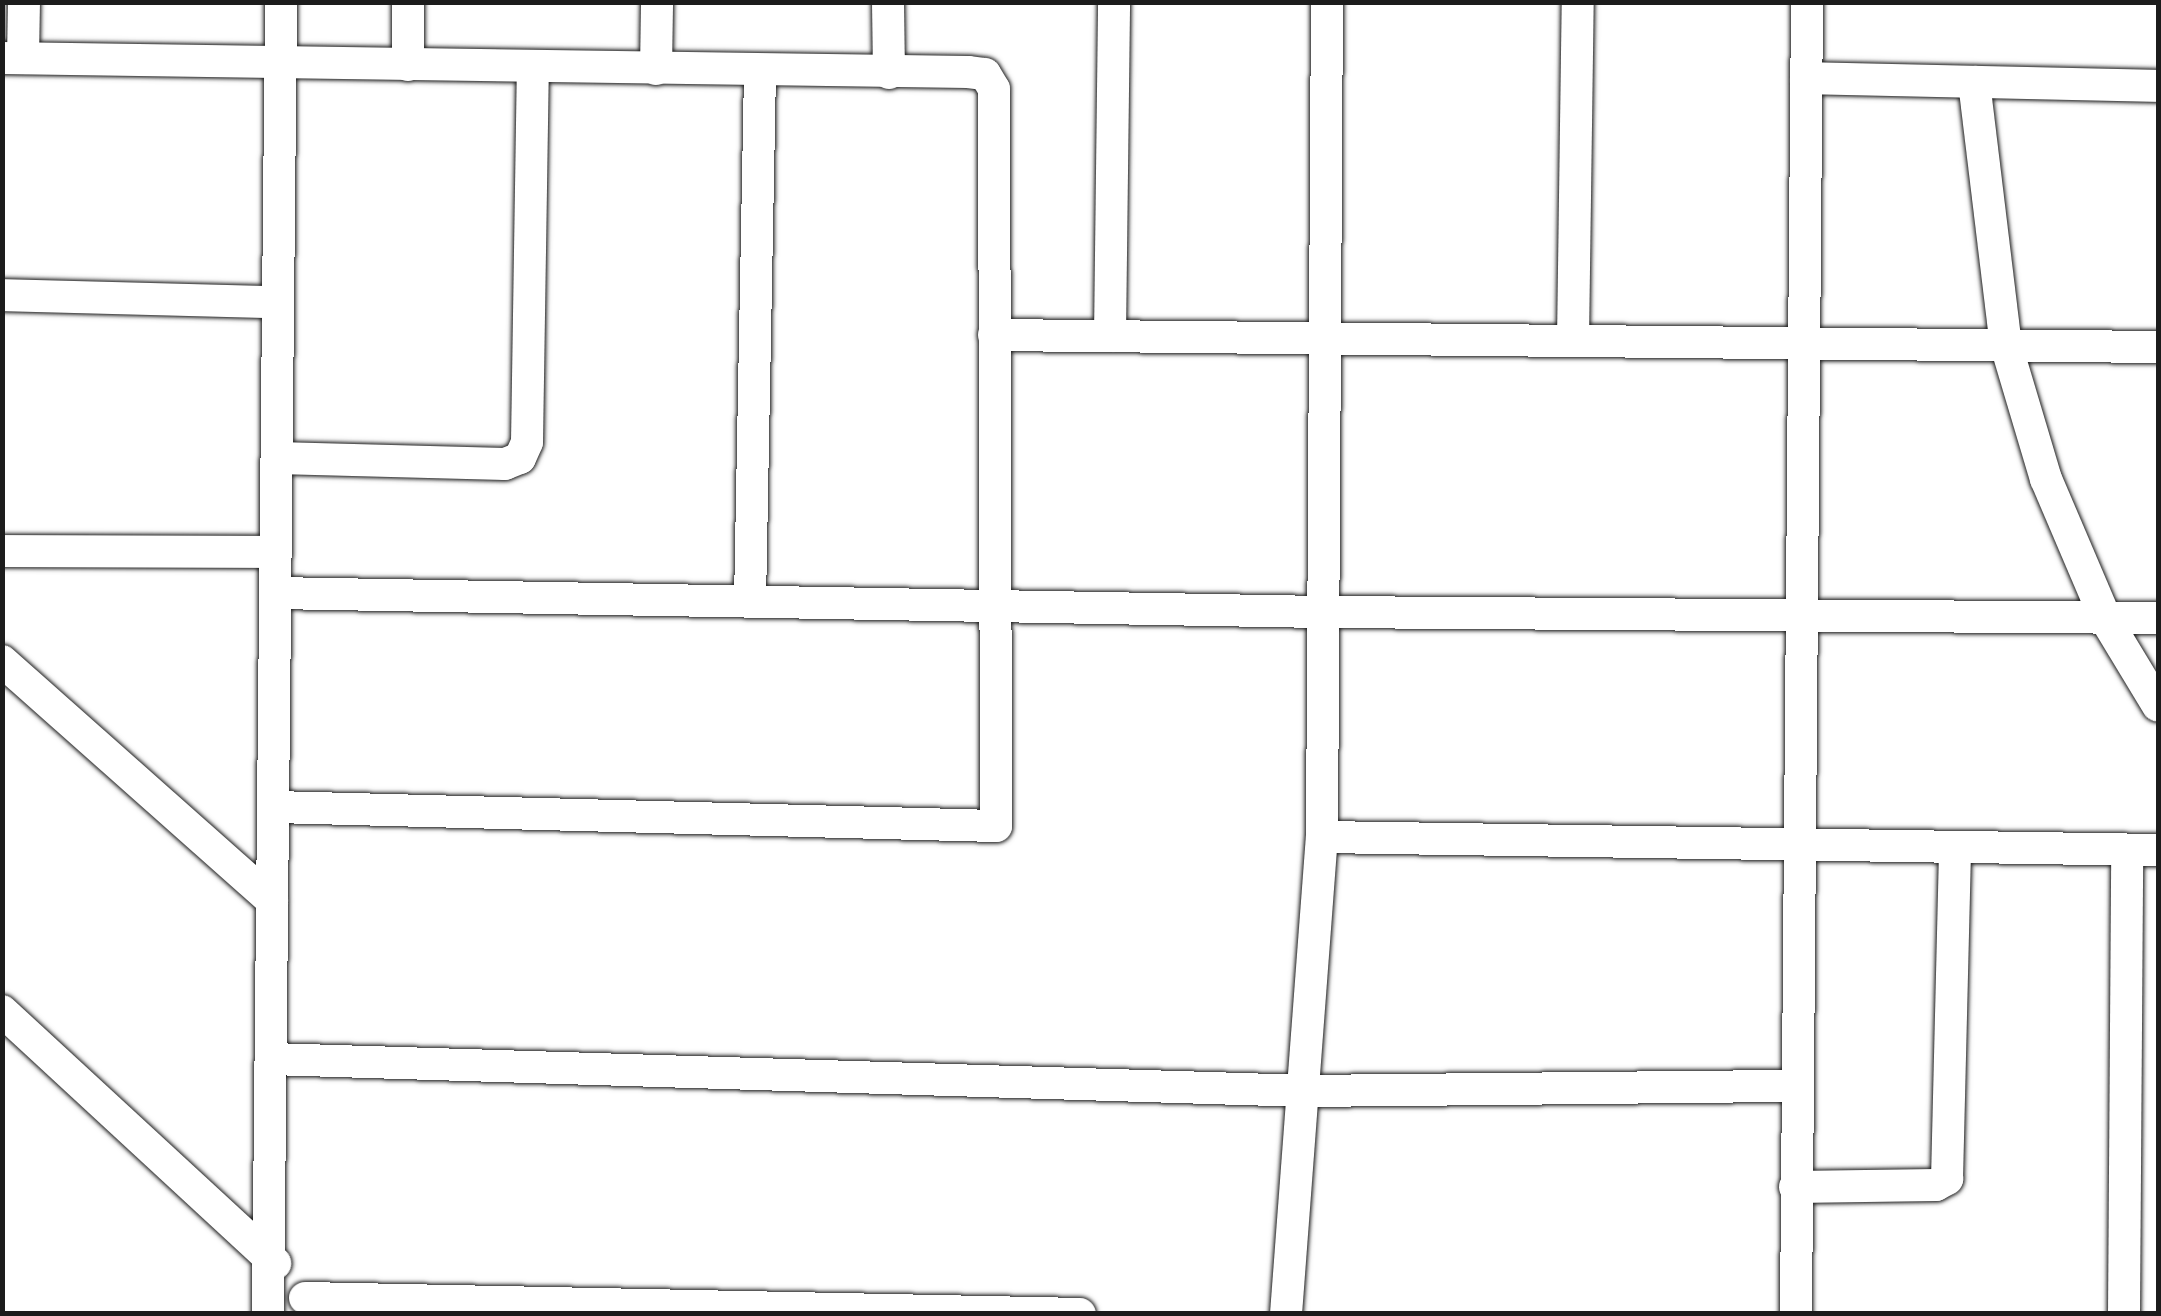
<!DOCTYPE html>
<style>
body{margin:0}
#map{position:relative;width:2161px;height:1316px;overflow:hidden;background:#fff;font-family:Kalam,sans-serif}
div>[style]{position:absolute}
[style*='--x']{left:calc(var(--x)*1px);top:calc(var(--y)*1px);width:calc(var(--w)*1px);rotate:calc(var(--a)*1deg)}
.roads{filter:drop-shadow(0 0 2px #1c1c1c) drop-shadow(0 0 2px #1c1c1c)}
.minor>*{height:32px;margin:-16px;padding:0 16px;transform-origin:16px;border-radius:16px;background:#fff}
span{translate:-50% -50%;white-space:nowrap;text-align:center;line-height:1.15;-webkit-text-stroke:9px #fff;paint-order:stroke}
.frame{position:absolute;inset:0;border:5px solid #1c1c1c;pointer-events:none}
</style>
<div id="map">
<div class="roads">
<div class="minor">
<i style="--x:888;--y:2;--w:71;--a:89.2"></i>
<i style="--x:2;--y:58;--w:966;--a:0.83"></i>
<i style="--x:968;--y:72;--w:17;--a:7"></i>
<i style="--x:985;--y:74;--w:17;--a:59"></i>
<i style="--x:994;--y:89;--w:737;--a:89.84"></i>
<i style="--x:996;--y:826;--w:723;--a:-178.49"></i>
<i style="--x:23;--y:58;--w:56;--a:-89"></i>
<i style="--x:408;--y:65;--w:63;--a:-90"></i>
<i style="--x:656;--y:69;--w:67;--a:-89.1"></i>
<i style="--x:1806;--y:78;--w:352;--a:1.3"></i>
<i style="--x:1974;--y:82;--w:265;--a:83.1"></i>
<i style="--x:2006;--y:345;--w:140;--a:73.4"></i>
<i style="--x:2046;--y:479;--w:153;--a:66.9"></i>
<i style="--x:2106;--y:620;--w:100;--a:58.8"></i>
<i style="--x:2;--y:295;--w:276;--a:1.5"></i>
<i style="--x:994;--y:335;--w:1164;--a:0.59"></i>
<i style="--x:1110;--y:336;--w:334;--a:-89.3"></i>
<i style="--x:1573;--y:340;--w:338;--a:-89.2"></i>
<i style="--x:277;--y:458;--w:228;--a:1.5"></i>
<i style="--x:505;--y:464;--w:16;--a:-22"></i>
<i style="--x:520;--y:458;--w:17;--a:-66"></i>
<i style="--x:527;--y:442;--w:375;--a:-89.1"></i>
<i style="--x:2;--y:551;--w:273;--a:0.2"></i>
<i style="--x:275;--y:593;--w:1049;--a:1.04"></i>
<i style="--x:1324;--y:612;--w:834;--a:0.41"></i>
<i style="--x:750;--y:602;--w:531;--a:-88.92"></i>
<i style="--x:2;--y:661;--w:361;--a:41.6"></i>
<i style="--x:1322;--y:837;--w:836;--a:0.89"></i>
<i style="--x:2;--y:1011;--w:372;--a:42.7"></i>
<i style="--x:271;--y:1059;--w:1033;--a:1.77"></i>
<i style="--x:1304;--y:1091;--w:490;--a:-0.6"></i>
<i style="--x:1795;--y:1187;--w:141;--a:-0.8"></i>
<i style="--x:1936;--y:1185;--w:13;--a:-29"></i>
<i style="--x:1947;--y:1179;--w:330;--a:-88.6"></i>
<i style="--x:305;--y:1298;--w:775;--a:1.18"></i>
<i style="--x:268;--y:1314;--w:1312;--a:-89.43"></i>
<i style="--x:1286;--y:1314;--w:478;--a:-85.7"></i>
<i style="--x:1322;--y:837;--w:835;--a:-89.66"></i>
<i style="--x:1796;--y:1314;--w:1312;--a:-89.52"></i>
<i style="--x:2124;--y:1314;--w:464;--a:-89.6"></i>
</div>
</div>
<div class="frame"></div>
</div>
